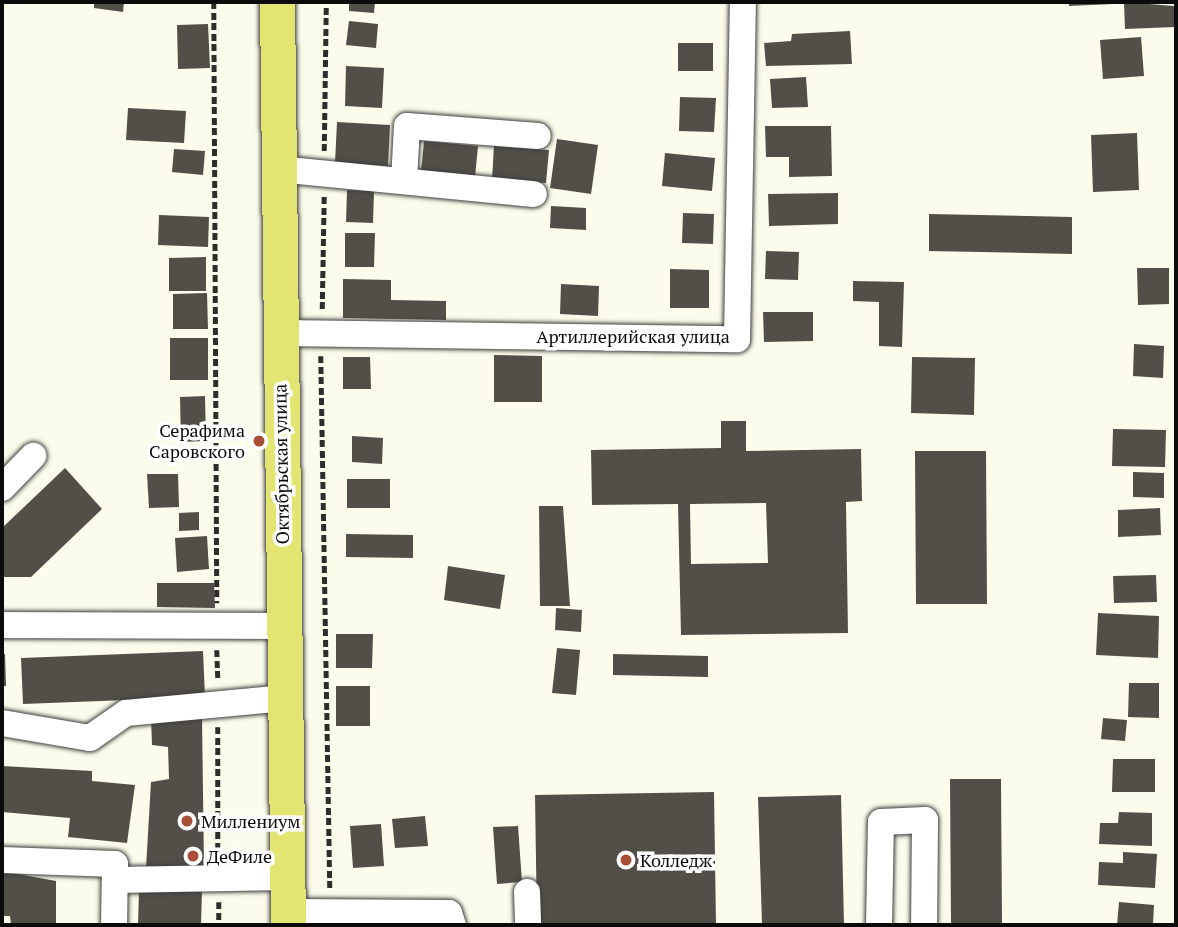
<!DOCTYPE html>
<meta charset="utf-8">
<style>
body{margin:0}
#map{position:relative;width:1178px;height:927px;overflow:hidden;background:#fbfceb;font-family:"PT Serif",serif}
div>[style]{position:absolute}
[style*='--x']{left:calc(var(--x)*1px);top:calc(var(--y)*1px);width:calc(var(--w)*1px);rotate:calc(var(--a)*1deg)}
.building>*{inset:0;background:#524f49}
.path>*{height:4.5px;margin-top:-2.25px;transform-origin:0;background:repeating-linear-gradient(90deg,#2d2d2d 0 7px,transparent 0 10.5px)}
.roads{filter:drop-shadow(0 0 2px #3e3e3e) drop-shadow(0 0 2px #3e3e3e)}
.minor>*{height:26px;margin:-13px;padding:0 13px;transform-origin:13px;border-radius:13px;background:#fff}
.major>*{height:35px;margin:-17.5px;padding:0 17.5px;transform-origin:17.5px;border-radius:17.5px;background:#e3e572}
.dots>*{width:19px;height:19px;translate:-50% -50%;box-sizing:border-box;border:4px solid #fff;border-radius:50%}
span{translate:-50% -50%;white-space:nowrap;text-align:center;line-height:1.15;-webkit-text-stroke:7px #fff;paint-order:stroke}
.street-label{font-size:18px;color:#0b0b0b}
.poi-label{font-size:18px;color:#0b0b0b}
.right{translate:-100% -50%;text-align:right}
.left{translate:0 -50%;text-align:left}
.frame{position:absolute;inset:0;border:4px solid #0b0b0b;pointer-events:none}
</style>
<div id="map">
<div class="building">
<i style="clip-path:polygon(94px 2px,124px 2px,123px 12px,94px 8px)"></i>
<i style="clip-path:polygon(349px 2px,375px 2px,374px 13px,349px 11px)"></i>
<i style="clip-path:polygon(1069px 2px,1113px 2px,1113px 4px,1069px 6px)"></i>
<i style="clip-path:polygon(1124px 2px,1174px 6px,1175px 27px,1125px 29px)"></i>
<i style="clip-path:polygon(349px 21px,378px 24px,376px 48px,346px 45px)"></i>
<i style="clip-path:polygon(208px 24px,210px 68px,178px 69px,177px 25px)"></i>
<i style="clip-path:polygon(850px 31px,852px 64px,766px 66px,764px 43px,791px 41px,792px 34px)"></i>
<i style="clip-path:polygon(1141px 37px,1144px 76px,1103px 79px,1100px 40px)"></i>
<i style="clip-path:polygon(678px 43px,713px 43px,713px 71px,678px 71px)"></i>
<i style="clip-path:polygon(346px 66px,384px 68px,382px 108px,345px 106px)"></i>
<i style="clip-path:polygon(806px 77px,808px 107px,772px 108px,770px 79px)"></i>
<i style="clip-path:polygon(680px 97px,716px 98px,714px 132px,679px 131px)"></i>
<i style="clip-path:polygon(128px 108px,186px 111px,184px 143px,126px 140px)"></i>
<i style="clip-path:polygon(337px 122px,390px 125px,388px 166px,335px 163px)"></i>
<i style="clip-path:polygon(765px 126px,831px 126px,832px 176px,789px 177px,789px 157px,766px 157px)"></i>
<i style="clip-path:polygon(1137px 133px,1139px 190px,1093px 192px,1091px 135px)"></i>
<i style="clip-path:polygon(557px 139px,598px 145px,591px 194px,550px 188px)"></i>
<i style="clip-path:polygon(424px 141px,478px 146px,475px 177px,421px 172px)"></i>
<i style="clip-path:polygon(494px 146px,549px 150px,546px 183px,492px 179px)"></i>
<i style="clip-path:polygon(174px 149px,205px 151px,203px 175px,172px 172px)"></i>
<i style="clip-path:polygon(665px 153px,715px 158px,712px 191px,662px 186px)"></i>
<i style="clip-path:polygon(347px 190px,374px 191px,373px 223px,346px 222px)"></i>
<i style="clip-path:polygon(838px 193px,838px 224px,769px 226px,768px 194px)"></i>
<i style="clip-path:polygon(551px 206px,586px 208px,586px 230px,550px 228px)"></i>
<i style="clip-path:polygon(683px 213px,714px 214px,713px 244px,682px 243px)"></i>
<i style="clip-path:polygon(929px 214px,1072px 217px,1072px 254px,929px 251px)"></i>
<i style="clip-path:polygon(159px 215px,209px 217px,208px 247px,158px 245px)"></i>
<i style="clip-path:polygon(345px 233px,375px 233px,374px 267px,345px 267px)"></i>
<i style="clip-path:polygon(766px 251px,799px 252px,798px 280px,765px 279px)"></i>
<i style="clip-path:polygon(206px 257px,206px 291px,169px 291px,169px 258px)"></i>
<i style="clip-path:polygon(1137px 268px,1169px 268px,1169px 304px,1138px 305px)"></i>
<i style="clip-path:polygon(670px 269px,709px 270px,709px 308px,670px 308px)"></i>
<i style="clip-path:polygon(343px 279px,391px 280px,391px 300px,446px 301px,446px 320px,343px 318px)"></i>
<i style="clip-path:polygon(853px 281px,904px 282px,902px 347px,879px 346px,879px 302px,853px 301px)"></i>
<i style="clip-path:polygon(561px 284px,599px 286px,598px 316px,560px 314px)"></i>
<i style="clip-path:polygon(207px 293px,208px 329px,173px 329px,173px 294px)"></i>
<i style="clip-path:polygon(763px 312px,813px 312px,813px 341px,764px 342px)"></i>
<i style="clip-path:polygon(170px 338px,208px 338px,208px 380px,170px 380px)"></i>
<i style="clip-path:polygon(1134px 344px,1164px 346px,1163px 378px,1133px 376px)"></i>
<i style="clip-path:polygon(494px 355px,542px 356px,542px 402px,494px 402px)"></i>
<i style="clip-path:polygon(343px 357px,370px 357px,371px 389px,343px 389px)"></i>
<i style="clip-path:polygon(912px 357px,975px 358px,974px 415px,911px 413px)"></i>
<i style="clip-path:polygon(205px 396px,206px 441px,181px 442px,180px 397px)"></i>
<i style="clip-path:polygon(evenodd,721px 421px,746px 421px,746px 451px,861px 449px,862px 501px,846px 502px,848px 633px,681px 635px,678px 504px,592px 505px,591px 450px,721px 448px,721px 421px,766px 503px,768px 563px,691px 564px,690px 504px,766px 503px)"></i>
<i style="clip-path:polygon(1113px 429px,1166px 430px,1165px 467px,1112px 466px)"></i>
<i style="clip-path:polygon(352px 436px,383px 438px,382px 464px,352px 462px)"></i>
<i style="clip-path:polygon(915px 451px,986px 451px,987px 604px,916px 604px)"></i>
<i style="clip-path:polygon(65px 468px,102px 509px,31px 577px,2px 577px,2px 528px)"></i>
<i style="clip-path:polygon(1133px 472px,1164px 473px,1164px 498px,1133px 497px)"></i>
<i style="clip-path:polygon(147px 474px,178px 474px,179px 507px,149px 508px)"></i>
<i style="clip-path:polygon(347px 479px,390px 479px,390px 508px,347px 508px)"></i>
<i style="clip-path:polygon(539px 506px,563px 506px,570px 606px,540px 606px)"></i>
<i style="clip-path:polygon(1160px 508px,1161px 535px,1118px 537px,1118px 510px)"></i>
<i style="clip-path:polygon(199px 512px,199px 530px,179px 531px,179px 513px)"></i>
<i style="clip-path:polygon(346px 534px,413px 535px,413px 558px,346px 557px)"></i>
<i style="clip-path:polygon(207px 536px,209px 569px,177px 572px,175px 538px)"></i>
<i style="clip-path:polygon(448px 566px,505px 575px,500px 609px,444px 600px)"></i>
<i style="clip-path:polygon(1156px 575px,1157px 602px,1114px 603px,1113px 576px)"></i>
<i style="clip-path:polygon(157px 583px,214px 583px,215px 608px,157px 607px)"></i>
<i style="clip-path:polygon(556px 608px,582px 610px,581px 632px,555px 630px)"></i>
<i style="clip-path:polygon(1098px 613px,1159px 616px,1158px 658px,1096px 655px)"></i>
<i style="clip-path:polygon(336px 634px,373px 634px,372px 668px,336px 668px)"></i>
<i style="clip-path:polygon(557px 648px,580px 650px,576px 695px,552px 693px)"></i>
<i style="clip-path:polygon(203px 651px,205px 697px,23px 704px,21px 658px)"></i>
<i style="clip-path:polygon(2px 654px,5px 654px,6px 686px,2px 686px)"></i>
<i style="clip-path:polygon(613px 654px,708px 656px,708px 677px,613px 675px)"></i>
<i style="clip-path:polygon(1129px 683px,1159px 683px,1159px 718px,1128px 717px)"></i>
<i style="clip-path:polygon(336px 686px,370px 686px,370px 726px,336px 726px)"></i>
<i style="clip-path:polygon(202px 717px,204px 867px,146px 868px,151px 782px,169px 779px,168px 747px,152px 745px,151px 718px)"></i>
<i style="clip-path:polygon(1103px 718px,1127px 720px,1125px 741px,1101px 739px)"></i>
<i style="clip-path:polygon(1113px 759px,1155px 759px,1155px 792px,1112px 792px)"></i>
<i style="clip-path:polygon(2px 766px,92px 771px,92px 781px,135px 785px,127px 843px,68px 837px,70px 818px,2px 812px)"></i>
<i style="clip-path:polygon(950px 779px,1001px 779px,1002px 925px,951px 925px)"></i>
<i style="clip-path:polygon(714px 792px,716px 925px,537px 925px,535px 795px)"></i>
<i style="clip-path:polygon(841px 795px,844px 925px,762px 925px,758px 797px)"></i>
<i style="clip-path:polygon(1119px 812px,1152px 813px,1152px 846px,1099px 844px,1100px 823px,1118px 823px)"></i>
<i style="clip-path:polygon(425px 816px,428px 846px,395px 848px,392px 819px)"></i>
<i style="clip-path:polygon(381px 824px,384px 866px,353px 868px,350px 826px)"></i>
<i style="clip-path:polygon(518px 826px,522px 882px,497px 884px,493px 827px)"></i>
<i style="clip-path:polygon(1123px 852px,1157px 854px,1155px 888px,1098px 885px,1099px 862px,1123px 863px)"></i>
<i style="clip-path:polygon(2px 871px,56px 881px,56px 925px,11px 925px,10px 916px,2px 916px)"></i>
<i style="clip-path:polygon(139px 889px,202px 890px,201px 925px,138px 925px)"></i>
<i style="clip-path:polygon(1119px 902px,1154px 905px,1153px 925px,1117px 925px)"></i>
</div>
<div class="path">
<i style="--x:214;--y:2;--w:601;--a:89.71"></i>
<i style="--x:324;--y:151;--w:149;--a:-89.2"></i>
<i style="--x:322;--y:309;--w:114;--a:-89"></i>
<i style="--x:321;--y:356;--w:534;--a:89.03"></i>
<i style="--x:217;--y:650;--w:30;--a:88"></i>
<i style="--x:218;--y:727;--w:128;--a:90"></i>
<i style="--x:219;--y:902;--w:23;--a:90"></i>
</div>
<div class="roads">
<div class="minor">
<i style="--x:278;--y:169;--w:257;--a:5.6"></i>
<i style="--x:404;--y:181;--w:55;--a:-86.9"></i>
<i style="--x:407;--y:126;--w:131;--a:4.4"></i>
<i style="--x:279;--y:333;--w:458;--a:0.8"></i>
<i style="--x:737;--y:339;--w:337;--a:-89"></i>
<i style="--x:2;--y:488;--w:45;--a:-45.9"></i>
<i style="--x:2;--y:625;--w:282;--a:0.2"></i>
<i style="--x:2;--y:723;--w:89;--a:9.7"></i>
<i style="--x:90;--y:738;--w:44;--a:-34.8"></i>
<i style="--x:126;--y:713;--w:160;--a:-5.4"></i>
<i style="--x:2;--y:860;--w:113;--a:2"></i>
<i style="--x:115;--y:864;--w:61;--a:90.9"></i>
<i style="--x:115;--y:880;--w:172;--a:-1"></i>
<i style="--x:527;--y:892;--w:33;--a:88"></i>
<i style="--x:288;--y:912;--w:161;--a:0.4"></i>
<i style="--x:449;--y:913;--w:13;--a:72"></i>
<i style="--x:879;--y:925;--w:103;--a:-88.9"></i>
<i style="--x:881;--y:822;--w:44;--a:-2.6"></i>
<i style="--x:925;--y:820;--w:105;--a:90.5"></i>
</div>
<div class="major">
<i style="--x:277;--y:2;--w:923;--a:89.32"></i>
</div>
</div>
<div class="dots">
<i style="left:259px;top:441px;background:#a74f37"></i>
<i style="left:187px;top:821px;background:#a74f37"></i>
<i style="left:193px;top:856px;background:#a74f37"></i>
<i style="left:626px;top:860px;background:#a74f37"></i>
</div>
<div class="street-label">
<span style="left:633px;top:336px">Артиллерийская улица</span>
<span style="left:281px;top:464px;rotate:-91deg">Октябрьская улица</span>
</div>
<div class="poi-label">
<span class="right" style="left:245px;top:441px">Серафима<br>Саровского</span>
<span class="left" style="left:201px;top:821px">Миллениум</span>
<span class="left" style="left:207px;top:856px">ДеФиле</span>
<span class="left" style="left:640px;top:860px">Колледж</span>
</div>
<div class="frame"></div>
</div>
